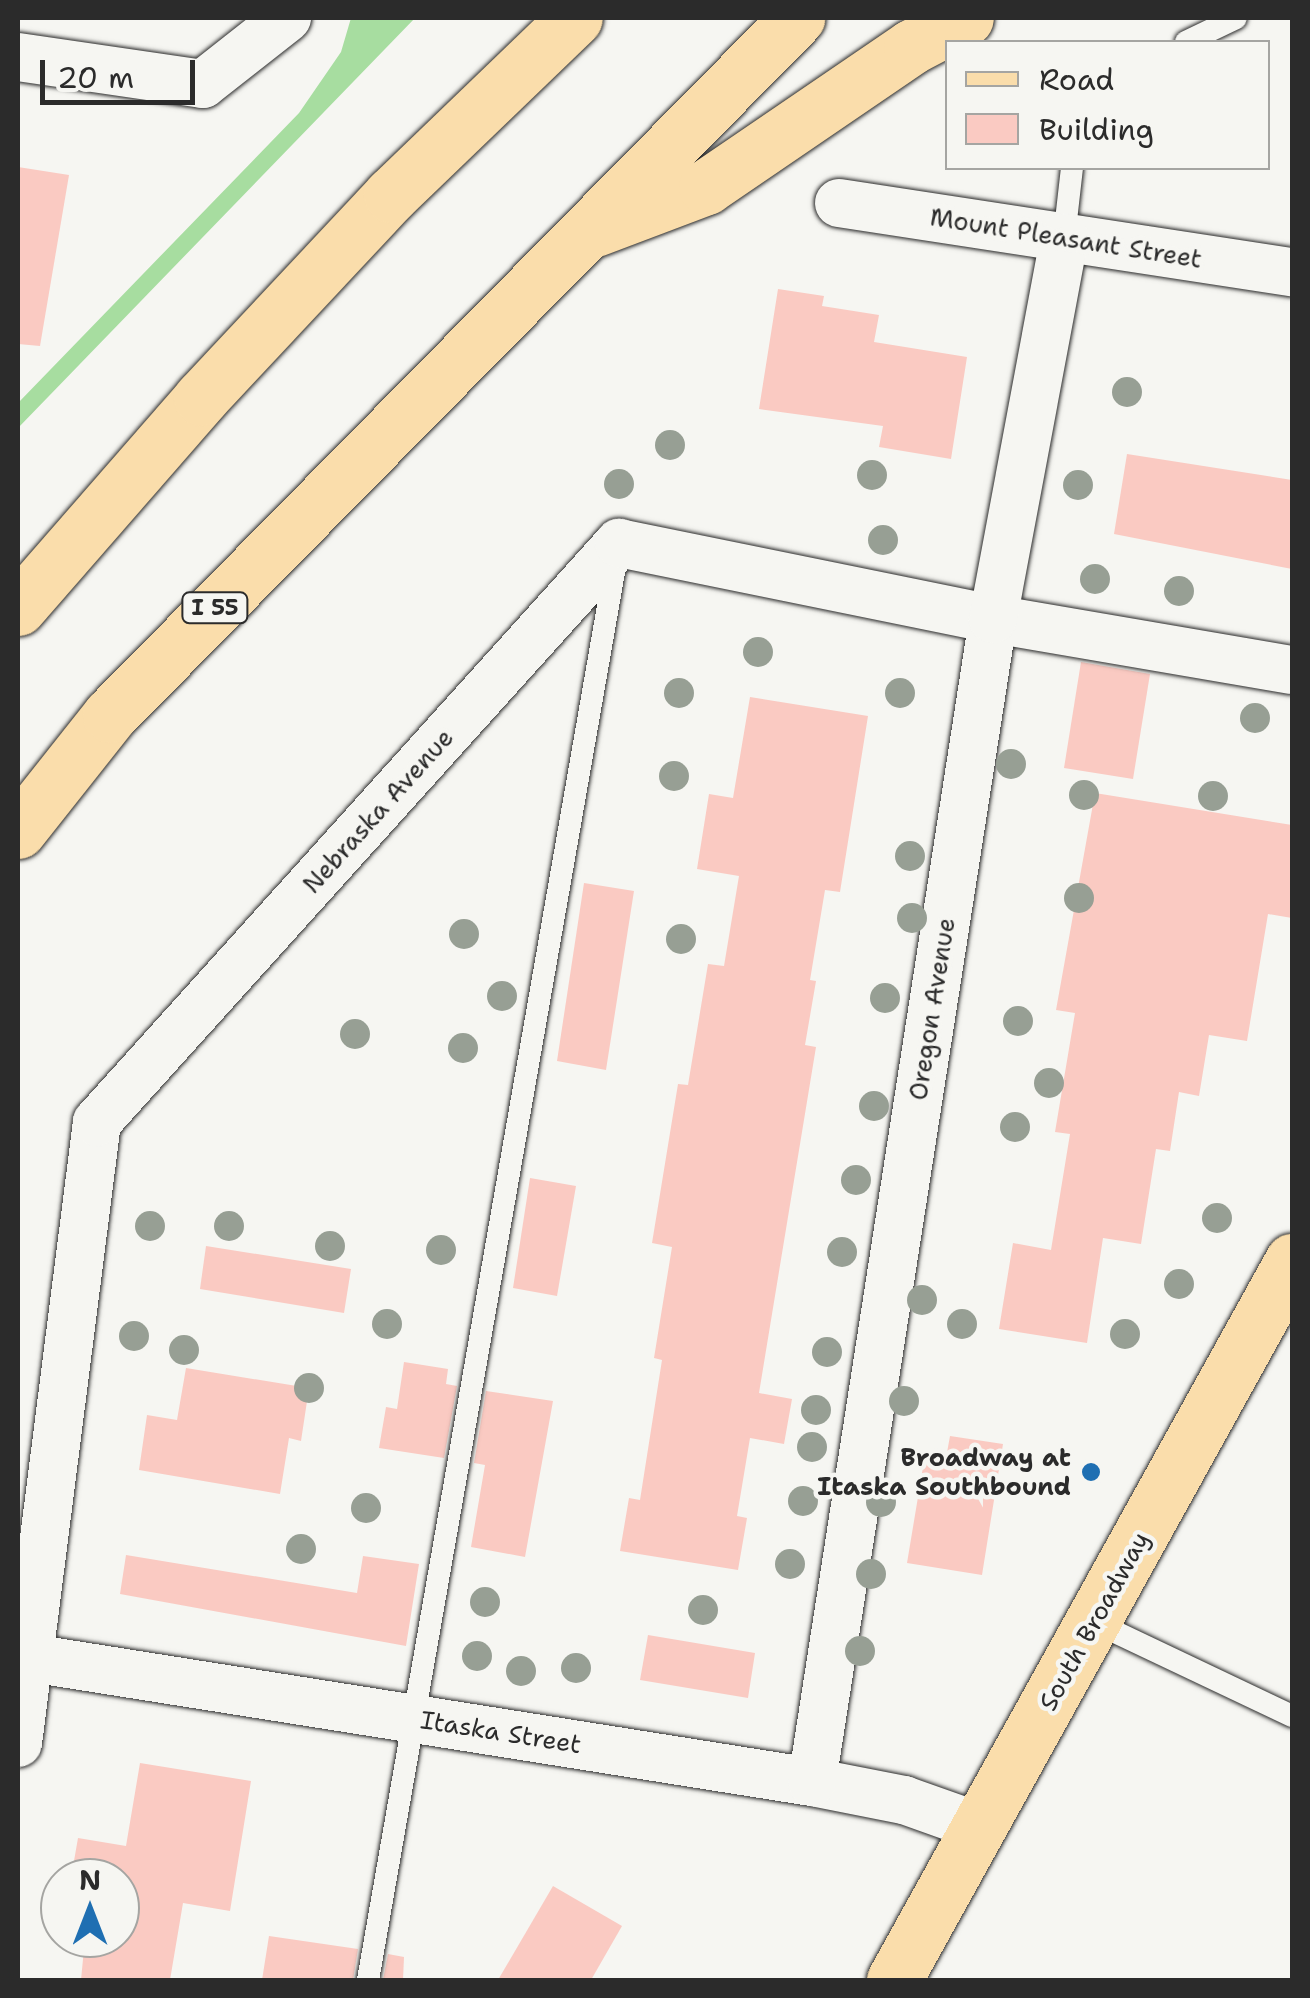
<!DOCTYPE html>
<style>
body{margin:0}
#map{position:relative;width:1310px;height:1998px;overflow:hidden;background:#f6f6f2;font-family:"Shantell Sans",sans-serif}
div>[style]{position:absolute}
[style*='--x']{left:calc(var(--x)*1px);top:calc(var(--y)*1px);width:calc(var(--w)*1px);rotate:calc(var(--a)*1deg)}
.green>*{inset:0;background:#a7dda0}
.building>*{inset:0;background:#facac2}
.roads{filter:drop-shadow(0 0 2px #2b2b2b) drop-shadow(0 0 2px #2b2b2b)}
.lane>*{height:22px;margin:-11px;padding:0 11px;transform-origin:11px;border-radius:11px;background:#f6f6f2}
.street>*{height:48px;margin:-24px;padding:0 24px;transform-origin:24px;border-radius:24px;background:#f6f6f2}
.primary>*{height:55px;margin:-27.5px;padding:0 27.5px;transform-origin:27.5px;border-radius:27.5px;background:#faddab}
.highway>*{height:55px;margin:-27.5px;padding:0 27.5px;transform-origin:27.5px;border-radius:27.5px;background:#faddab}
.trees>*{width:30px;height:30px;margin:-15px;border-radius:50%;background:#979f94}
.dots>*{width:28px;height:28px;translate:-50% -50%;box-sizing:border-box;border:5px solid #f6f6f2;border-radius:50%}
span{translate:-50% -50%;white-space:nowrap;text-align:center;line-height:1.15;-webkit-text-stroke:9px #f6f6f2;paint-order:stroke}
.shield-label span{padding:2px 8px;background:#f6f6f2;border:2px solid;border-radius:8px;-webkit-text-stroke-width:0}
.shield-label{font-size:22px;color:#2b2b2b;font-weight:700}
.street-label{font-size:25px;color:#2b2b2b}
.poi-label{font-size:25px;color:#2b2b2b;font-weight:700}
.right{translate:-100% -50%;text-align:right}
.frame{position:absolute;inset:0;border:20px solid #2b2b2b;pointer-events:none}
.legend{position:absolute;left:945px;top:40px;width:325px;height:130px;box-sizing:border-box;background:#f6f6f2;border:2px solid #a5a5a2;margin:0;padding:12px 18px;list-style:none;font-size:30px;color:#2b2b2b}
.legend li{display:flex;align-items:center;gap:20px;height:50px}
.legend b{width:50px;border:2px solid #a5a5a2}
.north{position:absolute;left:40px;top:1858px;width:100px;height:100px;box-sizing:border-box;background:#f6f6f2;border:2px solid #a5a5a2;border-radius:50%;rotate:0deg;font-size:28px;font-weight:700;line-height:40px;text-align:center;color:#2b2b2b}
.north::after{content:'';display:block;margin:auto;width:35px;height:45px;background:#1f6fb2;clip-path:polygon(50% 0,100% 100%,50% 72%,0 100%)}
.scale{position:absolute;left:40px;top:60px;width:155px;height:45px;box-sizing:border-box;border:5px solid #2b2b2b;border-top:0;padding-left:12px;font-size:30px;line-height:35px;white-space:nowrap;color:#2b2b2b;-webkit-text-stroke:8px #f6f6f2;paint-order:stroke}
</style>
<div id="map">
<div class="green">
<i style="clip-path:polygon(351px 18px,415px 18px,18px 428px,18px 403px,299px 113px,341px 52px)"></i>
</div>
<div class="building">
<i style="clip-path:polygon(18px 167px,69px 175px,40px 346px,18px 344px)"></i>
<i style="clip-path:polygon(778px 289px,824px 296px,822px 306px,879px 315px,874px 342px,967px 357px,951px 459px,879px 447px,883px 426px,759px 409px)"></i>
<i style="clip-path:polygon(1127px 454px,1292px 480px,1292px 569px,1114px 534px)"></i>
<i style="clip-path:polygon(1081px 662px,1150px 674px,1133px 779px,1064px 768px)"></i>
<i style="clip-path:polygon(750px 697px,868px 716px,840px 892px,825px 890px,810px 980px,816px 981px,805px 1045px,816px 1047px,759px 1393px,792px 1399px,784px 1444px,750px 1438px,737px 1516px,747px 1518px,738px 1570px,620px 1551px,629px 1498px,640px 1500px,662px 1360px,654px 1358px,672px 1247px,652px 1243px,678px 1084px,688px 1085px,708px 964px,724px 966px,739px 876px,697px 869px,709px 794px,733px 798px)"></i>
<i style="clip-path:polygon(1095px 793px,1292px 825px,1292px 918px,1268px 914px,1247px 1041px,1209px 1035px,1199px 1096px,1179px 1092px,1170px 1151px,1156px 1149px,1141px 1244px,1103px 1238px,1087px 1343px,999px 1329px,1013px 1243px,1051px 1250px,1070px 1134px,1055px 1132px,1075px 1013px,1056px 1010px)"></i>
<i style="clip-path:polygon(584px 883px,634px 891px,606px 1070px,557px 1061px)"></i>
<i style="clip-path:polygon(530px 1178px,576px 1186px,557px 1296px,513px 1288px)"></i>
<i style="clip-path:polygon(206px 1246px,351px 1269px,344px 1313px,200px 1289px)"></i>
<i style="clip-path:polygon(404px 1362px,448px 1369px,446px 1384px,457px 1386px,444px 1458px,379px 1448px,386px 1407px,397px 1409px)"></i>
<i style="clip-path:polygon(186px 1368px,309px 1388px,301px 1441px,289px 1438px,280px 1494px,139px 1470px,147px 1415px,177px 1420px)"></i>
<i style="clip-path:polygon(486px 1391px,553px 1401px,525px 1557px,471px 1547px,485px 1465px,474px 1463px)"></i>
<i style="clip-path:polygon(950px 1436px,1003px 1444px,982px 1575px,907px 1563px,925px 1455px,946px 1458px)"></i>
<i style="clip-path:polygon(126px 1555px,357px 1593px,363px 1556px,419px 1564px,406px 1646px,120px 1594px)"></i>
<i style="clip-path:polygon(648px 1635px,755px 1653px,748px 1698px,640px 1680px)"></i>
<i style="clip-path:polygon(140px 1763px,251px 1781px,230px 1911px,183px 1903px,170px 1980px,81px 1980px,85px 1938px,120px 1938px,120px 1878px,71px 1878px,78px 1838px,126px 1846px)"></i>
<i style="clip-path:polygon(553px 1886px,622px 1926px,591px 1980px,498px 1980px)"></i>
<i style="clip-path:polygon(269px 1936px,358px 1949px,353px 1980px,262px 1980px)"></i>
<i style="clip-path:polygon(388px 1954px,404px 1957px,403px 1980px,383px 1980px)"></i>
</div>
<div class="roads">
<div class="lane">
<i style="--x:1186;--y:42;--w:55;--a:-25.6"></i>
<i style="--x:1064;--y:238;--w:70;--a:-83.5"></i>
<i style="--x:1094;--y:1622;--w:219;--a:25.4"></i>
<i style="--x:368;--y:1980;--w:1441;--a:-80.09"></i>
</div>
<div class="street">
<i style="--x:18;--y:57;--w:187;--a:8.3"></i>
<i style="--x:203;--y:84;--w:107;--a:-38.2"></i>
<i style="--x:839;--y:203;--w:458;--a:8.7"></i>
<i style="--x:18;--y:1656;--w:804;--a:9.02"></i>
<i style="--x:812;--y:1782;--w:94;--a:11.1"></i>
<i style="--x:904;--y:1800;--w:81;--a:19.6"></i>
<i style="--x:18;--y:1743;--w:626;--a:-82.75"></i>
<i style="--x:97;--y:1122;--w:780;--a:-47.96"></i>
<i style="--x:619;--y:543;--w:382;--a:11.5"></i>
<i style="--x:993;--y:619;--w:303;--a:9.7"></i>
<i style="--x:812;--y:1782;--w:1177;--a:-81.15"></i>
<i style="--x:993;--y:619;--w:388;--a:-79.4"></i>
</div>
<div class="primary">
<i style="--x:894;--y:1980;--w:822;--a:-61.03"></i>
</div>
<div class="highway">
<i style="--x:595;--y:229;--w:119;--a:-20.7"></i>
<i style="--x:706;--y:187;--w:248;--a:-34.3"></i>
<i style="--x:911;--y:47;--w:62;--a:-27.8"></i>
<i style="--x:18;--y:608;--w:279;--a:-48.9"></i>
<i style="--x:201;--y:398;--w:278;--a:-46.9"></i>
<i style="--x:391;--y:195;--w:255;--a:-43.9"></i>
<i style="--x:18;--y:831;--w:148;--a:-51.6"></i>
<i style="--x:110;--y:715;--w:979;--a:-45.41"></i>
</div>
</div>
<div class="trees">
<i style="left:1127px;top:392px"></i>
<i style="left:670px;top:445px"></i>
<i style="left:872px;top:475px"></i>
<i style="left:619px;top:484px"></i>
<i style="left:1078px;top:485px"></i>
<i style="left:883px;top:540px"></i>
<i style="left:1095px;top:579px"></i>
<i style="left:1179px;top:591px"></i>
<i style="left:758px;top:652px"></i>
<i style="left:679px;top:693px"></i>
<i style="left:900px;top:693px"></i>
<i style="left:1255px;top:718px"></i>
<i style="left:1011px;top:764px"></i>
<i style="left:674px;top:776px"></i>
<i style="left:1084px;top:795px"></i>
<i style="left:1213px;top:796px"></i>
<i style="left:910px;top:856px"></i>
<i style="left:1079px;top:898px"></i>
<i style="left:912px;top:918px"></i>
<i style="left:464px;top:934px"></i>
<i style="left:681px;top:939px"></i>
<i style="left:502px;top:996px"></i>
<i style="left:885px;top:998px"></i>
<i style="left:1018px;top:1021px"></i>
<i style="left:355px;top:1034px"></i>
<i style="left:463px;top:1048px"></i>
<i style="left:1049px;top:1083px"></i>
<i style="left:874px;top:1106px"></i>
<i style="left:1015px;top:1127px"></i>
<i style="left:856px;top:1180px"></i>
<i style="left:1217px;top:1218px"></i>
<i style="left:150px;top:1226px"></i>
<i style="left:229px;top:1226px"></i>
<i style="left:330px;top:1246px"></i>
<i style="left:441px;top:1250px"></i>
<i style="left:842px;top:1252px"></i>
<i style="left:1179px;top:1284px"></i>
<i style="left:922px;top:1300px"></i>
<i style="left:387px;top:1324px"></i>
<i style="left:962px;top:1324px"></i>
<i style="left:1125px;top:1334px"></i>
<i style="left:134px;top:1336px"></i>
<i style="left:184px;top:1350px"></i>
<i style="left:827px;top:1352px"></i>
<i style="left:309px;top:1388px"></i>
<i style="left:904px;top:1401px"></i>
<i style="left:816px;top:1410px"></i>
<i style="left:812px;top:1447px"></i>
<i style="left:803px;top:1501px"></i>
<i style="left:881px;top:1502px"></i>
<i style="left:366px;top:1508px"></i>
<i style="left:301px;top:1549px"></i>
<i style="left:790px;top:1564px"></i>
<i style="left:871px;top:1574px"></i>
<i style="left:485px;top:1602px"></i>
<i style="left:703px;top:1610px"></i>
<i style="left:860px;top:1651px"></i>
<i style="left:477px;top:1656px"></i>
<i style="left:576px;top:1668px"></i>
<i style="left:521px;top:1671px"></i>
</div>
<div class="dots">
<i style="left:1091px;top:1472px;background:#1f6fb2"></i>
</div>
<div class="shield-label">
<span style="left:215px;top:608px">I 55</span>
</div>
<div class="street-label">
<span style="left:1066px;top:238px;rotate:9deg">Mount Pleasant Street</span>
<span style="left:378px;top:811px;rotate:-48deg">Nebraska Avenue</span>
<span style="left:932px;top:1009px;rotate:-81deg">Oregon Avenue</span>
<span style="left:1094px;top:1621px;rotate:-61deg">South Broadway</span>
<span style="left:501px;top:1732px;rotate:9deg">Itaska Street</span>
</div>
<div class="poi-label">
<span class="right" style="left:1071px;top:1472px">Broadway at<br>Itaska Southbound</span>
</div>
<div class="frame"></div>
<ul class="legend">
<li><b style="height:12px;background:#faddab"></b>Road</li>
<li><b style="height:28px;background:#facac2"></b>Building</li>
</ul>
<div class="north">N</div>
<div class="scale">20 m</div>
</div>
